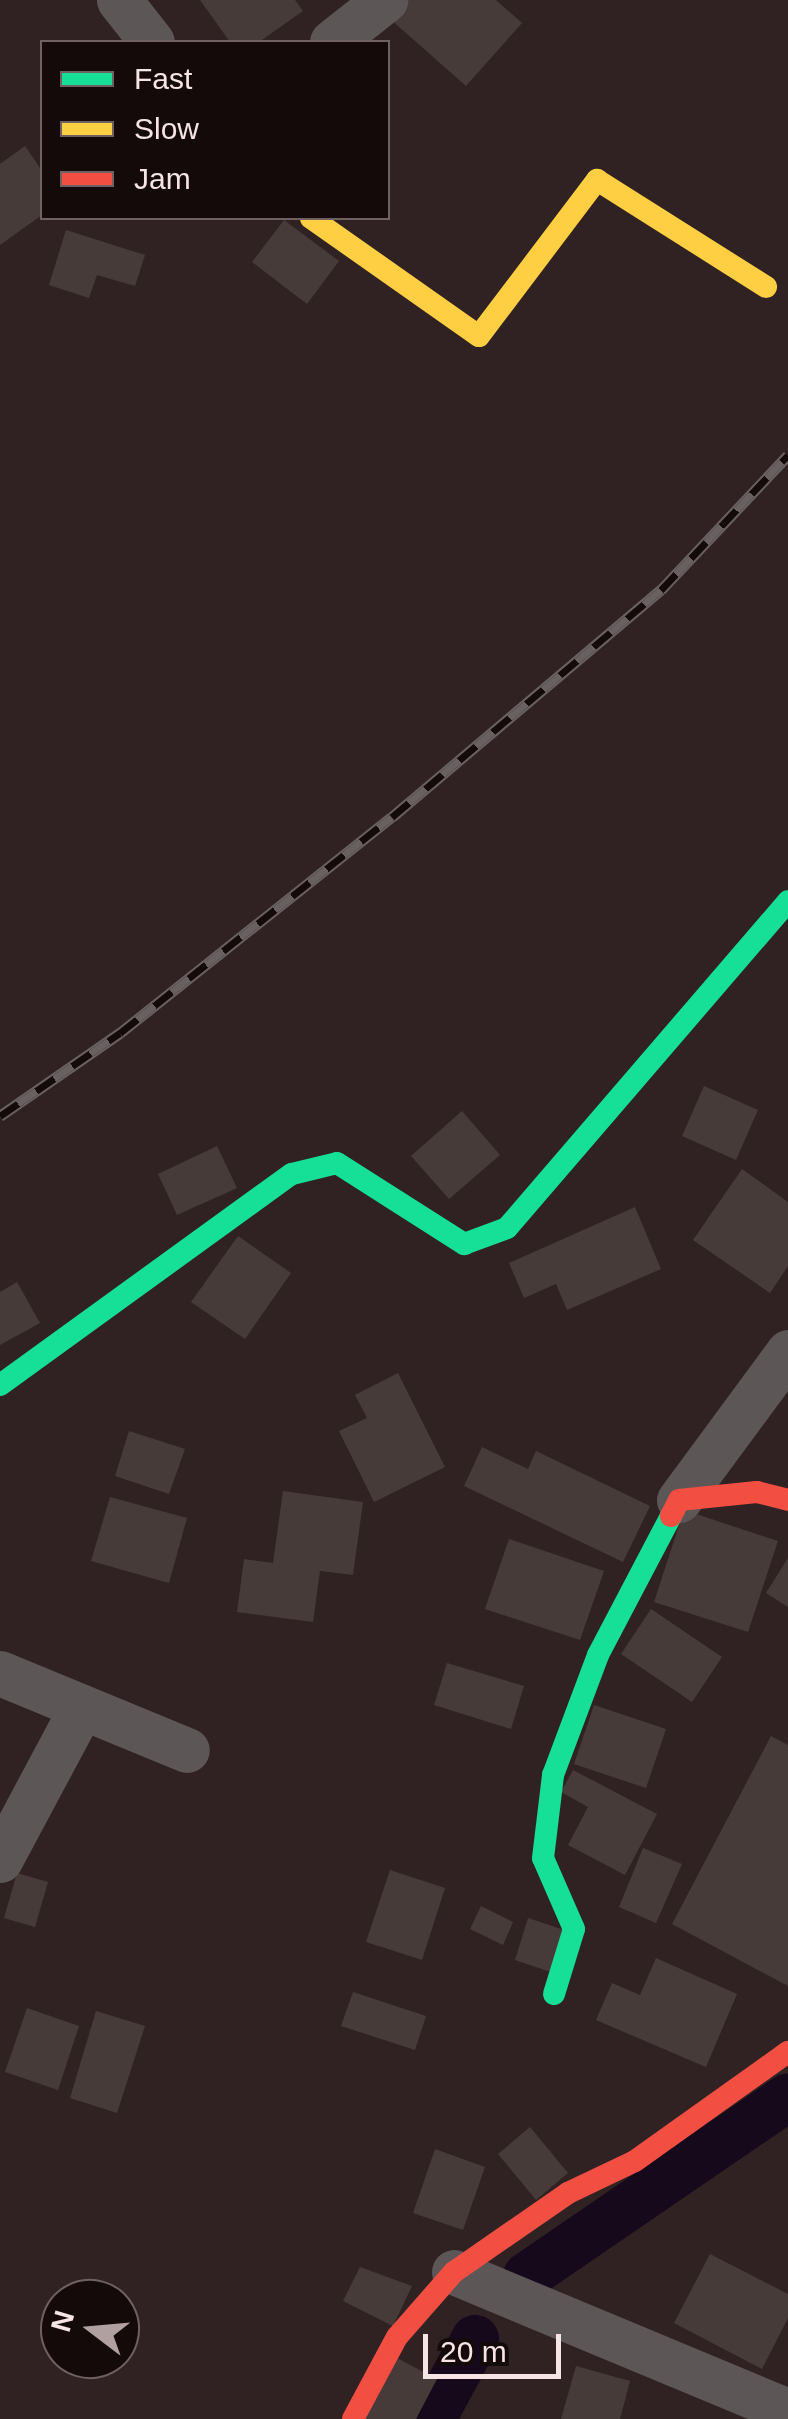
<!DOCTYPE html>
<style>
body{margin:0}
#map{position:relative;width:788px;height:2419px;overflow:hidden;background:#302223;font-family:Arial,sans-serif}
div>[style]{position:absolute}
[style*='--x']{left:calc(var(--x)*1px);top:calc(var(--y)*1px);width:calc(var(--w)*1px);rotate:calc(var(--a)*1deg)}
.canal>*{height:48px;margin:-24px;padding:0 24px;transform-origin:24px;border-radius:24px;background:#17091c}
.building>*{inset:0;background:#473b39}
.street>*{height:45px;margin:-22.5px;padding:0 22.5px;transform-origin:22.5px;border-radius:22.5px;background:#5c5657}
.fast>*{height:22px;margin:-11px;padding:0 11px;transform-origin:11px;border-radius:11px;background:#16e098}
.slow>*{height:22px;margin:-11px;padding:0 11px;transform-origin:11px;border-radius:11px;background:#ffcf43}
.jam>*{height:22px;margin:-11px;padding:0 11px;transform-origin:11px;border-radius:11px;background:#f24e42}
.rail>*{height:11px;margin-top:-5.5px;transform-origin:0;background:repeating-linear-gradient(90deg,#150a0a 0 22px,#696062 0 44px);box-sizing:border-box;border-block:2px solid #696062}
span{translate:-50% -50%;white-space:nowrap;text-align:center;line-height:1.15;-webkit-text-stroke:10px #150a0a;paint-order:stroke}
.legend{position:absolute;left:40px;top:40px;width:350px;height:180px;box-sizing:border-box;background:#150a0a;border:2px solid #6f6161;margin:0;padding:12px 18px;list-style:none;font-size:30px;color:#f7e4e4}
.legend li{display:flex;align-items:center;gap:20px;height:50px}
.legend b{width:50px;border:2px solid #6f6161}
.north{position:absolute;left:40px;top:2279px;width:100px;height:100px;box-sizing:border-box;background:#150a0a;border:2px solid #6f6161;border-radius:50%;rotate:286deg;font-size:28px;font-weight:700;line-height:40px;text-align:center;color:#f7e4e4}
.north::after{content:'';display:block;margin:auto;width:35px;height:45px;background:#b1a0a0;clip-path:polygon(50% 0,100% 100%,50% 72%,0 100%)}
.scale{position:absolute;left:423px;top:2334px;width:138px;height:45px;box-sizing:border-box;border:5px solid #f7e4e4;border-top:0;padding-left:12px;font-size:30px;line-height:35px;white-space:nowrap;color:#f7e4e4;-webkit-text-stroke:8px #150a0a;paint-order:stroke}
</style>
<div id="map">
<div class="canal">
<i style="--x:527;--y:2276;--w:316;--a:-34.4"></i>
<i style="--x:432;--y:2419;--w:91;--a:-61.7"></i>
</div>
<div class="building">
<i style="clip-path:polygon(200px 0,295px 0,303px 11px,259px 42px,230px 42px)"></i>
<i style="clip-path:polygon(405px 0,496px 0,522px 23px,466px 86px,389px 18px)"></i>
<i style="clip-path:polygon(25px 146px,42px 171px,42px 215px,0 245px,0 164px)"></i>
<i style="clip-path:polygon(284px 220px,339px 261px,307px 304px,252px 262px)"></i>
<i style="clip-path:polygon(66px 230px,145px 255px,135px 286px,97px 275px,89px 298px,49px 285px)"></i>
<i style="clip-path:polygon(704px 1086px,758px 1110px,736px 1160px,682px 1136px)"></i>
<i style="clip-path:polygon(462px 1111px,500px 1155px,449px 1199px,411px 1156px)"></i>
<i style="clip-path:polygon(217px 1146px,237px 1188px,177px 1215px,158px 1174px)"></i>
<i style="clip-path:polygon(742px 1169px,788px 1202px,788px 1266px,770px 1293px,693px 1240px)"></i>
<i style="clip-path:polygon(635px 1207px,661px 1269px,567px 1310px,556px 1284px,524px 1298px,509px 1263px)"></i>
<i style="clip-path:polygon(238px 1236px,291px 1273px,245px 1339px,191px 1302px)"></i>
<i style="clip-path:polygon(17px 1282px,40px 1323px,0 1345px,0 1292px)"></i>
<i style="clip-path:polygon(398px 1373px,445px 1467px,374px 1502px,339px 1431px,367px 1418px,355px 1395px)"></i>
<i style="clip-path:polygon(129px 1431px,185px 1449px,169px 1494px,115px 1476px)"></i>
<i style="clip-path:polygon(482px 1447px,528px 1469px,536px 1451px,650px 1506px,623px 1562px,464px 1486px)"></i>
<i style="clip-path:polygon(283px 1491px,363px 1502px,353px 1575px,320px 1571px,313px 1622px,237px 1612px,244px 1559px,273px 1563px)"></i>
<i style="clip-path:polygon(110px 1497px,187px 1518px,169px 1583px,91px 1561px)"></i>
<i style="clip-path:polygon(684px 1510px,778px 1541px,748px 1632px,654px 1602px)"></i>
<i style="clip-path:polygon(509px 1539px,604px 1571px,580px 1640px,485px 1609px)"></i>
<i style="clip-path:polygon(788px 1558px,788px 1607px,766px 1593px)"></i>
<i style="clip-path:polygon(651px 1609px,722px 1657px,692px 1702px,621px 1654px)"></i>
<i style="clip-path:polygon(447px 1663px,524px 1686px,511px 1729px,434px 1705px)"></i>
<i style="clip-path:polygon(594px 1705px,666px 1729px,646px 1788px,574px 1764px)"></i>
<i style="clip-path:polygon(771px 1736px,788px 1745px,788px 1986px,672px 1924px)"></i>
<i style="clip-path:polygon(573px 1770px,657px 1814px,625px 1875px,568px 1845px,588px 1807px,561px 1792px)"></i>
<i style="clip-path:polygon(643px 1848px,682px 1864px,656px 1923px,619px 1907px)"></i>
<i style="clip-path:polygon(390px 1870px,445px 1888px,422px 1960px,366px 1942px)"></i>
<i style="clip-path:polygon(17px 1873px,48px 1882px,35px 1927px,4px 1918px)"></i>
<i style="clip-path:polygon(481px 1906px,513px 1922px,503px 1945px,470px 1929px)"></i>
<i style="clip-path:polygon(528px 1918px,564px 1930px,551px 1972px,515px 1960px)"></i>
<i style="clip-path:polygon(656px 1958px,737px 1994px,706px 2067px,596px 2020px,612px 1983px,640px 1995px)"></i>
<i style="clip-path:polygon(353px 1992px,426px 2016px,415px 2050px,341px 2026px)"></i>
<i style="clip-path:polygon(27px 2008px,79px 2026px,58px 2090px,5px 2072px)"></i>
<i style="clip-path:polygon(96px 2011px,145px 2026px,117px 2113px,70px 2098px)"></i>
<i style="clip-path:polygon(530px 2127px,568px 2173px,536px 2200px,498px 2154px)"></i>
<i style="clip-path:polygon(435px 2149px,485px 2167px,463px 2230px,413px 2213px)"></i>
<i style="clip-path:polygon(710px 2254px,788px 2294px,788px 2318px,762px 2369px,674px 2323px)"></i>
<i style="clip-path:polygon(360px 2267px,412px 2286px,393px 2326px,343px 2301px)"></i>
<i style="clip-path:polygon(395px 2357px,437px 2379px,416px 2419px,363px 2419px)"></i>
<i style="clip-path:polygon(576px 2366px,630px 2381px,620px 2419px,561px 2419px)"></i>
</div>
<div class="street">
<i style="--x:119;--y:0;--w:53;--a:51.8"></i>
<i style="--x:332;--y:42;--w:68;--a:-38.4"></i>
<i style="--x:679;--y:1500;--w:184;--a:-53.6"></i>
<i style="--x:0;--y:1673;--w:202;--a:22.4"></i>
<i style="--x:0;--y:1860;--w:170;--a:-61.9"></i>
<i style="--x:454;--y:2272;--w:362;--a:22.6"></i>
</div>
<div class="fast">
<i style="--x:0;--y:1385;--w:360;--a:-35.9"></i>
<i style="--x:292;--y:1174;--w:46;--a:-13.7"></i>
<i style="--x:337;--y:1163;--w:151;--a:32.5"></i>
<i style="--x:464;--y:1244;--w:46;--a:-20.4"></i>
<i style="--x:507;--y:1228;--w:431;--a:-49.3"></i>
<i style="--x:554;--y:1994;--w:68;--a:-72.9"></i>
<i style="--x:574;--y:1929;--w:77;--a:-113.6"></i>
<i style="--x:543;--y:1858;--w:84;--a:-83.1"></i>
<i style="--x:553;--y:1775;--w:128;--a:-69.4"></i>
<i style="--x:598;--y:1655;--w:157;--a:-62.3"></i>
</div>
<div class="slow">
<i style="--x:311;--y:218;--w:205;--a:35.1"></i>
<i style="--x:479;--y:336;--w:196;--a:-52.9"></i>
<i style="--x:597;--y:180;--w:200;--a:32.3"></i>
</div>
<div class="jam">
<i style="--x:671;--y:1516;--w:18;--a:-63"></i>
<i style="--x:679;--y:1500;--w:78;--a:-5.9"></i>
<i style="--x:757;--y:1492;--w:32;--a:14"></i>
<i style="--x:353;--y:2419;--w:93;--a:-61.8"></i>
<i style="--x:397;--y:2337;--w:86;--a:-48.8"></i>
<i style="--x:454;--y:2272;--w:139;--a:-34.7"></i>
<i style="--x:568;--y:2193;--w:74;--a:-25.5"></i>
<i style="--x:635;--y:2161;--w:188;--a:-35.5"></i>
</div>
<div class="rail">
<i style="--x:0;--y:1116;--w:146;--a:-34.7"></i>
<i style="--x:120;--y:1033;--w:347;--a:-38.5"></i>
<i style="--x:392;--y:817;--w:352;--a:-40.2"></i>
<i style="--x:661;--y:590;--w:185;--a:-46.7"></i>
</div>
<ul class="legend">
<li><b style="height:12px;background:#16e098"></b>Fast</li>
<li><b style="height:12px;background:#ffcf43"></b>Slow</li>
<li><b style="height:12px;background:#f24e42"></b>Jam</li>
</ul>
<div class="north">N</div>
<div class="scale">20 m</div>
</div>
